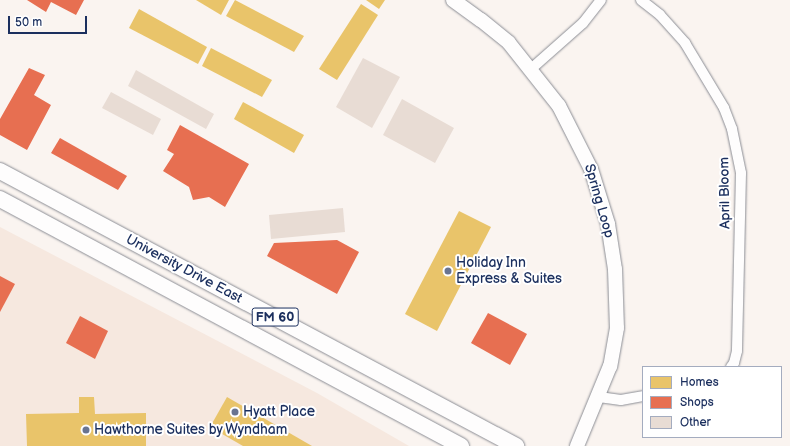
<!DOCTYPE html>
<style>
body{margin:0}
#map{position:relative;width:790px;height:446px;overflow:hidden;background:#faf4f0;font-family:"Balsamiq Sans",sans-serif}
div>[style]{position:absolute}
[style*='--x']{left:calc(var(--x)*1px);top:calc(var(--y)*1px);width:calc(var(--w)*1px);rotate:calc(var(--a)*1deg)}
.built>*{inset:0;background:#f6e8df}
.homes>*{inset:0;background:#e9c46a}
.shops>*{inset:0;background:#e76f51}
.building>*{inset:0;background:#e8dcd4}
.roads{filter:drop-shadow(0 0 1px #8b8d94) drop-shadow(0 0 1px #8b8d94)}
.street>*{height:10px;margin:-5px;padding:0 5px;transform-origin:5px;border-radius:5px;background:#fefdfd}
.secondary>*{height:14px;margin:-7px;padding:0 7px;transform-origin:7px;border-radius:7px;background:#fefdfd}
.primary>*{height:16px;margin:-8px;padding:0 8px;transform-origin:8px;border-radius:8px;background:#fefdfd}
.dots>*{width:11px;height:11px;translate:-50% -50%;box-sizing:border-box;border:2px solid #fff;border-radius:50%}
span{translate:-50% -50%;white-space:nowrap;text-align:center;line-height:1.15;-webkit-text-stroke:4px #fff;paint-order:stroke}
.shield-label span{padding:1px 3px;background:#fff;border:1px solid;border-radius:3px;-webkit-text-stroke-width:0}
.shield-label{font-size:13px;color:#1b2f5e;font-weight:700}
.street-label{font-size:14px;color:#1b2f5e}
.poi-label{font-size:14px;color:#1b2f5e}
.left{translate:0 -50%;text-align:left}
.legend{position:absolute;left:642px;top:366px;width:140px;height:72px;box-sizing:border-box;background:#fff;border:1px solid #a4acbf;margin:0;padding:5px 7px;list-style:none;font-size:12px;color:#1b2f5e}
.legend li{display:flex;align-items:center;gap:8px;height:20px}
.legend b{width:20px;border:1px solid #a4acbf}
.scale{position:absolute;left:8px;top:16px;width:79px;height:18px;box-sizing:border-box;border:2px solid #1b2f5e;border-top:0;padding-left:5px;font-size:12px;line-height:14px;white-space:nowrap;color:#1b2f5e;-webkit-text-stroke:3px #fff;paint-order:stroke}
</style>
<div id="map">
<div class="built">
<i style="clip-path:polygon(0 227px,317px 393px,409px 446px,0 446px)"></i>
</div>
<div class="homes">
<i style="clip-path:polygon(196px 0,229px 0,221px 15px)"></i>
<i style="clip-path:polygon(235px 0,304px 36px,294px 52px,226px 16px)"></i>
<i style="clip-path:polygon(366px 0,385px 0,379px 9px)"></i>
<i style="clip-path:polygon(361px 4px,378px 15px,337px 80px,319px 69px)"></i>
<i style="clip-path:polygon(139px 9px,207px 47px,198px 64px,129px 28px)"></i>
<i style="clip-path:polygon(211px 48px,272px 80px,262px 97px,202px 66px)"></i>
<i style="clip-path:polygon(243px 102px,304px 135px,294px 153px,234px 119px)"></i>
<i style="clip-path:polygon(459px 211px,491px 227px,437px 331px,405px 314px)"></i>
<i style="clip-path:polygon(79px 397px,94px 397px,95px 414px,146px 413px,146px 446px,27px 446px,26px 414px,79px 413px)"></i>
<i style="clip-path:polygon(227px 397px,312px 446px,243px 446px,210px 427px)"></i>
</div>
<div class="shops">
<i style="clip-path:polygon(27px 0,84px 0,76px 15px,51px 2px,46px 12px)"></i>
<i style="clip-path:polygon(29px 68px,45px 75px,34px 95px,51px 105px,27px 150px,0 135px,0 119px)"></i>
<i style="clip-path:polygon(180px 125px,249px 164px,225px 207px,209px 197px,193px 200px,189px 187px,163px 171px,174px 154px,167px 150px)"></i>
<i style="clip-path:polygon(60px 138px,127px 176px,118px 190px,51px 153px)"></i>
<i style="clip-path:polygon(337px 240px,359px 252px,337px 294px,267px 256px,274px 243px)"></i>
<i style="clip-path:polygon(0 276px,15px 284px,0 312px)"></i>
<i style="clip-path:polygon(488px 313px,527px 334px,510px 365px,471px 343px)"></i>
<i style="clip-path:polygon(80px 316px,108px 331px,95px 359px,66px 343px)"></i>
</div>
<div class="building">
<i style="clip-path:polygon(363px 58px,400px 77px,372px 128px,336px 107px)"></i>
<i style="clip-path:polygon(136px 70px,214px 114px,206px 129px,128px 86px)"></i>
<i style="clip-path:polygon(111px 92px,161px 119px,153px 135px,102px 108px)"></i>
<i style="clip-path:polygon(402px 99px,454px 128px,435px 163px,383px 135px)"></i>
<i style="clip-path:polygon(343px 208px,345px 232px,271px 239px,269px 215px)"></i>
</div>
<div class="roads">
<div class="street">
<i style="--x:641;--y:0;--w:24;--a:38"></i>
<i style="--x:660;--y:15;--w:38;--a:48"></i>
<i style="--x:685;--y:43;--w:76;--a:59"></i>
<i style="--x:724;--y:108;--w:22;--a:69"></i>
<i style="--x:732;--y:129;--w:45;--a:78.4"></i>
<i style="--x:741;--y:173;--w:178;--a:91.3"></i>
<i style="--x:737;--y:351;--w:12;--a:104"></i>
<i style="--x:734;--y:363;--w:5;--a:127"></i>
<i style="--x:531;--y:69;--w:69;--a:-41.5"></i>
<i style="--x:583;--y:23;--w:29;--a:-52"></i>
<i style="--x:599;--y:397;--w:22;--a:8"></i>
<i style="--x:621;--y:400;--w:22;--a:-10"></i>
</div>
<div class="secondary">
<i style="--x:453;--y:0;--w:34;--a:36"></i>
<i style="--x:481;--y:20;--w:36;--a:39"></i>
<i style="--x:509;--y:43;--w:80;--a:51.6"></i>
<i style="--x:559;--y:106;--w:71;--a:63.1"></i>
<i style="--x:591;--y:169;--w:58;--a:72.8"></i>
<i style="--x:608;--y:224;--w:46;--a:81.2"></i>
<i style="--x:615;--y:269;--w:59;--a:88.1"></i>
<i style="--x:617;--y:328;--w:39;--a:100"></i>
<i style="--x:610;--y:366;--w:87;--a:112.4"></i>
</div>
<div class="primary">
<i style="--x:0;--y:171;--w:585;--a:28.06"></i>
<i style="--x:0;--y:199;--w:523;--a:28.18"></i>
</div>
</div>
<div class="dots">
<i style="left:448px;top:271px;background:#697491"></i>
<i style="left:235px;top:412px;background:#697491"></i>
<i style="left:86px;top:430px;background:#697491"></i>
</div>
<div class="shield-label">
<span style="left:275px;top:317px">FM 60</span>
</div>
<div class="street-label">
<span style="left:725px;top:193px;rotate:-91deg">April Bloom</span>
<span style="left:599px;top:201px;rotate:74deg">Spring Loop</span>
<span style="left:184px;top:269px;rotate:28deg">University Drive East</span>
</div>
<div class="poi-label">
<span class="left" style="left:456px;top:271px">Holiday Inn<br>Express &amp; Suites</span>
<span class="left" style="left:243px;top:412px">Hyatt Place</span>
<span class="left" style="left:94px;top:430px">Hawthorne Suites by Wyndham</span>
</div>
<ul class="legend">
<li><b style="height:11px;background:#e9c46a"></b>Homes</li>
<li><b style="height:11px;background:#e76f51"></b>Shops</li>
<li><b style="height:11px;background:#e8dcd4"></b>Other</li>
</ul>
<div class="scale">50 m</div>
</div>
